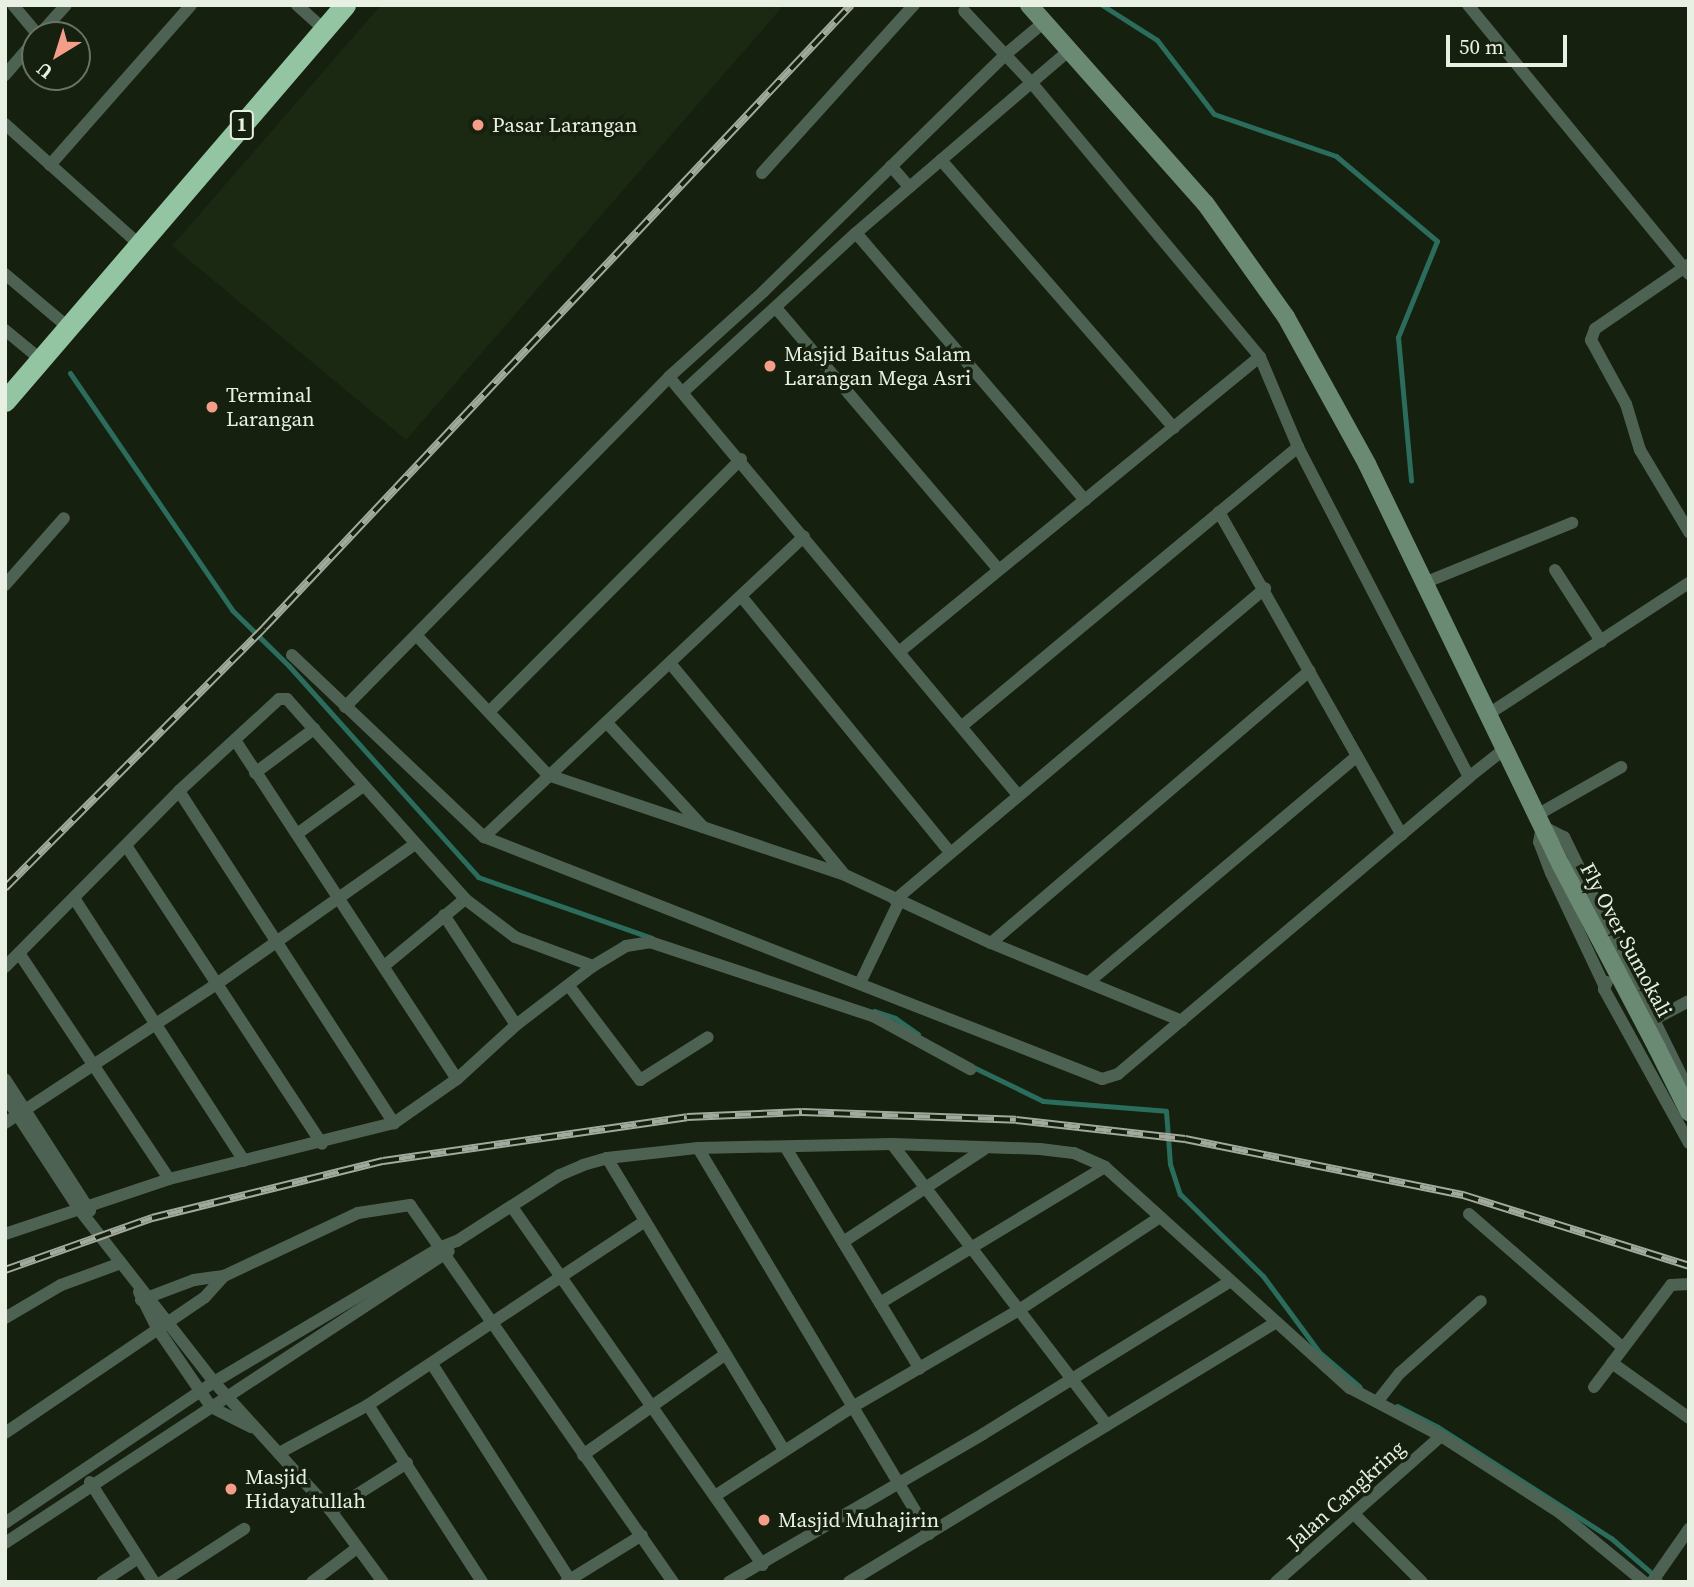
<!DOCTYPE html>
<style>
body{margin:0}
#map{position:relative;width:1694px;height:1587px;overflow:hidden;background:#15200e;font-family:"Source Serif 4",serif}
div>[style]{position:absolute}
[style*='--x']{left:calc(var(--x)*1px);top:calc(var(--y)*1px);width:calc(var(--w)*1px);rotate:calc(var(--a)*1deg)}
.built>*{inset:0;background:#1b2912}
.stream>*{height:5px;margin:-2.5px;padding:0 2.5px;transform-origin:2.5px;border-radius:2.5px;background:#2b6c5c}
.street>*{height:12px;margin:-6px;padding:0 6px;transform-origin:6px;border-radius:6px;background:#4e6254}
.secondary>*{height:18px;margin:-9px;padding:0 9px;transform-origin:9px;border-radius:9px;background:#6a8a73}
.highway>*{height:21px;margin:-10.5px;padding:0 10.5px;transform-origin:10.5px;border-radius:10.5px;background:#93c5a2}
.rail>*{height:8px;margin-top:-4px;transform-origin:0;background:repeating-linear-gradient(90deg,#15200e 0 16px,#a1aa9c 0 32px);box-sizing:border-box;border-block:2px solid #a1aa9c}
.secondary-bridge>*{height:18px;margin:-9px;padding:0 9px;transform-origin:9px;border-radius:9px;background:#6a8a73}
.dots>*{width:19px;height:19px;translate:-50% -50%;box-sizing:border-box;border:4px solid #15200e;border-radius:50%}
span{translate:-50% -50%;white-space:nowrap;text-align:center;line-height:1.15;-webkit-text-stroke:7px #15200e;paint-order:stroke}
.shield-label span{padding:2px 5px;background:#15200e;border:2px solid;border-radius:5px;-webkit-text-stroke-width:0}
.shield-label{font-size:19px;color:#e8f0e4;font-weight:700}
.poi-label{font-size:21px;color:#e8f0e4}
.left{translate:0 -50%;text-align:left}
.street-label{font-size:21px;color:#e8f0e4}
.frame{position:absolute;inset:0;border:7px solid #e8f0e4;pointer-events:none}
.north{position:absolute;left:21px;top:21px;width:70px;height:70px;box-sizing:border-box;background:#15200e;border:2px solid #697364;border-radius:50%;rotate:218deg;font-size:19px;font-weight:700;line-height:28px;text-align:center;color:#e8f0e4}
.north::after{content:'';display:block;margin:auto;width:24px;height:32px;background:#f49e89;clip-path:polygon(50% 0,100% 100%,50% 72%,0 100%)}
.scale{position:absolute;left:1446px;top:35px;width:121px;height:32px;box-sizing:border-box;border:4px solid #e8f0e4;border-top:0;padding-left:9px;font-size:21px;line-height:24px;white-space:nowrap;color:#e8f0e4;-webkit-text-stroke:5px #15200e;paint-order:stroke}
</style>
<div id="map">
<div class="built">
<i style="clip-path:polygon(381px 5px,784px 5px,406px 440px,172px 246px)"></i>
</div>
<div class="stream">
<i style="--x:1102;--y:5;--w:65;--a:32.5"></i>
<i style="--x:1157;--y:40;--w:93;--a:52.4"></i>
<i style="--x:1214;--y:114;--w:129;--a:19"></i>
<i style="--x:1336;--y:156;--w:132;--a:40.1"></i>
<i style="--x:1437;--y:241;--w:104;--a:112.1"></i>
<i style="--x:1398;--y:337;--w:144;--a:84.8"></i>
<i style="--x:70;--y:373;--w:287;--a:55.6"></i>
<i style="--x:232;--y:610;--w:80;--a:44.5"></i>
<i style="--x:289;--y:666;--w:283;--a:48.1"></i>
<i style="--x:478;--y:877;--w:184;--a:19.3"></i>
<i style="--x:874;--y:1011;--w:22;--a:18"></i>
<i style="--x:895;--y:1018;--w:28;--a:35"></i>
<i style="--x:971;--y:1066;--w:80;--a:25.9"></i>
<i style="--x:1043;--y:1101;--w:123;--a:4.6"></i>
<i style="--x:1166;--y:1111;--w:53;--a:85.7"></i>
<i style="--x:1170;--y:1164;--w:32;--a:72"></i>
<i style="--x:1180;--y:1194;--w:117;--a:44.7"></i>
<i style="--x:1263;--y:1276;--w:96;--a:53.5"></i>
<i style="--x:1320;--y:1353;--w:52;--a:40.4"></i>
<i style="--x:1397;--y:1406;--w:46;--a:27.1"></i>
<i style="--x:1438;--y:1427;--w:206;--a:32.7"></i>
<i style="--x:1611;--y:1538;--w:67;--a:40.8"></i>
</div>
<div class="street">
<i style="--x:13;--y:5;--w:39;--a:50"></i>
<i style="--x:297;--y:5;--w:36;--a:42"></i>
<i style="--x:1468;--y:5;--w:348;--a:50.6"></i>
<i style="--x:39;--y:35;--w:40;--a:-48"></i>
<i style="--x:5;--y:75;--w:46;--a:-49.4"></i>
<i style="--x:5;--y:124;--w:181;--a:41.9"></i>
<i style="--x:941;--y:160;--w:355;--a:49"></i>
<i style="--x:50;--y:165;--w:213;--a:-48.6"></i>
<i style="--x:891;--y:166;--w:28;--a:49"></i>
<i style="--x:762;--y:173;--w:227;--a:-47.9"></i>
<i style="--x:856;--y:233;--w:352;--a:49.4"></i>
<i style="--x:1688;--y:265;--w:113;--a:145.5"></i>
<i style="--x:1595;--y:329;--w:12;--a:110"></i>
<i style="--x:1591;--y:340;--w:73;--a:61.3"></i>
<i style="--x:1626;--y:404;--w:48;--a:73.1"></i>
<i style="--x:1640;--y:450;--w:96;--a:59.1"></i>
<i style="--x:5;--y:274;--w:82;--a:40.1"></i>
<i style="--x:776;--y:308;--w:343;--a:49.6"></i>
<i style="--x:5;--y:330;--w:45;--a:39.6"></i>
<i style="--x:669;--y:377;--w:545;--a:50.14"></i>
<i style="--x:683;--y:392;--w:235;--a:-42.6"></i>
<i style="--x:856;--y:233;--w:279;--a:-40.6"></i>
<i style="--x:1219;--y:512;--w:371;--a:60.5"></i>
<i style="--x:1555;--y:570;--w:85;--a:57.1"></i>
<i style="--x:1424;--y:583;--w:160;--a:-22.1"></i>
<i style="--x:5;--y:585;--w:89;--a:-48.6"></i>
<i style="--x:741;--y:596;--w:329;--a:50.8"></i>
<i style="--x:417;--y:636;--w:191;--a:46.7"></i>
<i style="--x:548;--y:775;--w:313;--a:18.6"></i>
<i style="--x:845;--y:875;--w:161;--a:25"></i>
<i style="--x:991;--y:943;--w:206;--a:22.2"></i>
<i style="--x:899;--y:652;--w:466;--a:-39.3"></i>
<i style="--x:292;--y:655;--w:265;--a:43.5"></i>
<i style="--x:484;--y:837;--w:664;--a:21.38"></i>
<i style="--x:1102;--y:1079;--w:17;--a:-17"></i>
<i style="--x:1118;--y:1074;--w:460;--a:-40.2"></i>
<i style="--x:1469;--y:777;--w:372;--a:-117.4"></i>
<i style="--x:1298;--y:447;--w:98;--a:-112.9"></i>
<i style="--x:1260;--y:357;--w:359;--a:-129.8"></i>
<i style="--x:1030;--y:81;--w:96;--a:-133.3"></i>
<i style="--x:670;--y:663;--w:273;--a:50.5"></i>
<i style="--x:345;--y:707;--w:462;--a:-45.5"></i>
<i style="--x:669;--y:377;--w:127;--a:-42.1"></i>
<i style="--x:763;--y:292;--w:340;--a:-44.4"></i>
<i style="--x:1006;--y:54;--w:48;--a:-40"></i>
<i style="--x:489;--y:712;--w:357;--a:-45.1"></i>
<i style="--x:1487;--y:715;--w:241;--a:-33.2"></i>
<i style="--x:608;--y:724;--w:140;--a:47.3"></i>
<i style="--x:962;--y:726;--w:437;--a:-39.7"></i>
<i style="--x:235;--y:740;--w:405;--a:56.8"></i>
<i style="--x:255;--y:773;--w:74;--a:-36.7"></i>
<i style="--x:1469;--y:777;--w:42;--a:-38.2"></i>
<i style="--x:179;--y:791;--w:396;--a:57.1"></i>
<i style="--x:1537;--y:815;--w:97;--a:-29.7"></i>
<i style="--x:297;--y:834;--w:82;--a:-36"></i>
<i style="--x:484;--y:837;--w:439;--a:-43.2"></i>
<i style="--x:127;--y:847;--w:355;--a:56.7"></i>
<i style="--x:74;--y:898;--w:313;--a:57.1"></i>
<i style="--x:895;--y:900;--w:484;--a:-40.1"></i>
<i style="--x:444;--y:915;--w:131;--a:56.8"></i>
<i style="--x:991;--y:943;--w:419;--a:-40.5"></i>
<i style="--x:19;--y:953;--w:271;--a:56.4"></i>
<i style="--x:384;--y:966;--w:105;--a:-39.6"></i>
<i style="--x:5;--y:967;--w:247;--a:-45.3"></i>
<i style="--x:179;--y:791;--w:136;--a:-42.6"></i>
<i style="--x:279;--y:699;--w:8;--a:0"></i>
<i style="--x:287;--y:699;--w:268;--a:48.3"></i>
<i style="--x:465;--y:899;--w:63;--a:37.2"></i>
<i style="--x:515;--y:937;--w:83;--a:20.4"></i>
<i style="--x:593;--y:966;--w:39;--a:-31"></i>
<i style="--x:626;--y:946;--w:24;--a:-9"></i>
<i style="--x:650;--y:942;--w:235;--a:18.4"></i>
<i style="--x:873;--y:1016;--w:111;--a:28.7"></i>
<i style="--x:861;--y:981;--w:88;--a:-64.3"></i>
<i style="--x:1090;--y:981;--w:349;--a:-40.1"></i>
<i style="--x:1607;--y:982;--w:8;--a:113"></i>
<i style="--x:1604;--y:989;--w:176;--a:61.1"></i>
<i style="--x:1604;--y:985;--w:124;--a:-115.3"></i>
<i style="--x:1551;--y:873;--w:33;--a:-111"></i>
<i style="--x:1539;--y:842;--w:16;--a:-79"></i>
<i style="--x:1542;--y:826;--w:25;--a:27"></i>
<i style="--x:1564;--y:837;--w:283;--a:63.8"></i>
<i style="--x:569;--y:986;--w:118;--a:52.9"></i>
<i style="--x:640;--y:1080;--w:80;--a:-32.3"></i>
<i style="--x:1655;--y:1019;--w:38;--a:-28"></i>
<i style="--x:5;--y:1079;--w:157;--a:57.2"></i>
<i style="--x:5;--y:1096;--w:135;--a:56.8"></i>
<i style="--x:79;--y:1209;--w:219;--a:52"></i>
<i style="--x:214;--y:1382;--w:174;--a:47.8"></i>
<i style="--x:331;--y:1511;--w:88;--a:53.8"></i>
<i style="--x:5;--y:1123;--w:255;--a:-33.3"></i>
<i style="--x:218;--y:983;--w:241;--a:-35.2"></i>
<i style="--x:892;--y:1144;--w:354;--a:52.6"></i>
<i style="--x:698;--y:1148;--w:450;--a:59.1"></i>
<i style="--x:786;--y:1148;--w:258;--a:58.8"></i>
<i style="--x:607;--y:1158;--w:341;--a:58.8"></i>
<i style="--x:512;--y:1207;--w:437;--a:55"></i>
<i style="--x:1469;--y:1214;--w:204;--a:41"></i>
<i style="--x:5;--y:1234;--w:173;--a:-18.5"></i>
<i style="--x:169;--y:1179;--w:232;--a:-14"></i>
<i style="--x:394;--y:1123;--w:77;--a:-34.9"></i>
<i style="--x:457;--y:1079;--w:80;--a:-42.5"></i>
<i style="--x:516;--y:1025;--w:97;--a:-37.5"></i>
<i style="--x:843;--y:1242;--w:168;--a:-33.3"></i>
<i style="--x:1689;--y:1284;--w:18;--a:177"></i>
<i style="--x:1671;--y:1285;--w:98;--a:127.1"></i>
<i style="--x:1612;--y:1363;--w:95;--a:35.5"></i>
<i style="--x:139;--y:1292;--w:40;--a:63.4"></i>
<i style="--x:157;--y:1328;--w:96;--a:55.6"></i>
<i style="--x:211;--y:1407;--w:45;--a:26.6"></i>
<i style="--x:141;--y:1300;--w:57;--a:-20.7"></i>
<i style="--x:194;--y:1280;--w:30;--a:-8"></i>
<i style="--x:224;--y:1276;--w:148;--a:-25.2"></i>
<i style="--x:358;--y:1213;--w:53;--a:-8.7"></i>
<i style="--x:410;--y:1205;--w:460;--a:55.1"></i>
<i style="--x:880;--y:1303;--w:263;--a:-31.2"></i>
<i style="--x:5;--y:1318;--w:65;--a:-30.5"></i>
<i style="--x:61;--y:1285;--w:64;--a:-20.1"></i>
<i style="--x:432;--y:1364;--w:256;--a:57.4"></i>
<i style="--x:1594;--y:1387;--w:30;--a:-53"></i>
<i style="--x:1377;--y:1402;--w:37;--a:-52"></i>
<i style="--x:1400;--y:1373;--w:108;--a:-41.6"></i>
<i style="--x:368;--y:1405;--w:211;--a:57.2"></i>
<i style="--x:5;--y:1433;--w:242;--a:-34.2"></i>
<i style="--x:205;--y:1297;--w:28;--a:-48"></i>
<i style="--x:281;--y:1452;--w:99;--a:-28.4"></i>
<i style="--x:368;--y:1405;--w:330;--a:-33.6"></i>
<i style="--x:583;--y:1455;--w:173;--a:-35.3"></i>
<i style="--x:90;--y:1482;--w:119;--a:57.4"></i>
<i style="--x:718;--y:1494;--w:162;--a:-32.9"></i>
<i style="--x:854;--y:1406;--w:191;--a:-30.2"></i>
<i style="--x:1019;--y:1310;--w:169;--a:-33.4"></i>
<i style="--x:331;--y:1511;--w:90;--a:-32.3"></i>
<i style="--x:1354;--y:1514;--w:96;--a:45"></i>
<i style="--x:5;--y:1523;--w:252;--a:-34"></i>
<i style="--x:214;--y:1382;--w:264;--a:-30.7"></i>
<i style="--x:441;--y:1247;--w:17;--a:-21"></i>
<i style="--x:457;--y:1241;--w:122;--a:-32.7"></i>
<i style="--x:560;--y:1175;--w:25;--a:-23"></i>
<i style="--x:583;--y:1165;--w:25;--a:-16"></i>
<i style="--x:607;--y:1158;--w:92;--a:-6.3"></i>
<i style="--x:698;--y:1148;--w:194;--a:-1.2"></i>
<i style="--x:892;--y:1144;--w:148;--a:1.9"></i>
<i style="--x:1040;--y:1149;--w:34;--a:7"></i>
<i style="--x:1074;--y:1153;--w:34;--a:24"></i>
<i style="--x:1105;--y:1167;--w:330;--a:42.1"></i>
<i style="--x:1350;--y:1388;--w:103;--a:27.8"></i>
<i style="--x:1441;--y:1436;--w:140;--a:32.8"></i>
<i style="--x:1559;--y:1512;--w:110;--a:39.5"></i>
<i style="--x:5;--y:1543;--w:531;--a:-33.33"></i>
<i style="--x:102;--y:1582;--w:43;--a:-33.7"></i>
<i style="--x:162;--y:1582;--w:98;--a:-32.9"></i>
<i style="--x:312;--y:1582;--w:56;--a:-37.1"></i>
<i style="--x:566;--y:1582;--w:89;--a:-31.7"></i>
<i style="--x:729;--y:1582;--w:294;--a:-30.2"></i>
<i style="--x:983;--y:1434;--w:289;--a:-31.7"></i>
<i style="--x:849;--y:1582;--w:500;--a:-31.3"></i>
<i style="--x:1276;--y:1582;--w:220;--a:-41.5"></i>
<i style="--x:1652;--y:1582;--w:65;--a:-55.1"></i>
</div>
<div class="secondary">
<i style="--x:1029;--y:5;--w:265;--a:48.4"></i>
<i style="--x:1205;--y:203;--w:140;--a:54.6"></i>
<i style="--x:1286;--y:317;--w:168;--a:61.1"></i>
<i style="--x:1367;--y:464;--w:445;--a:64.2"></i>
<i style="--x:1657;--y:1048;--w:72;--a:63.4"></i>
</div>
<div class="highway">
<i style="--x:5;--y:401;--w:522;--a:-49.35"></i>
</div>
<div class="rail">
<i style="--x:5;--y:888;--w:367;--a:-45.1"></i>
<i style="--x:264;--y:628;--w:856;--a:-46.7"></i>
<i style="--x:5;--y:1270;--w:156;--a:-19.5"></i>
<i style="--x:152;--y:1218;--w:238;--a:-13.9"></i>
<i style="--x:383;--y:1161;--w:307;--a:-8.2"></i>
<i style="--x:687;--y:1117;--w:115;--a:-2.5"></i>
<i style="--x:802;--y:1112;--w:214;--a:2.1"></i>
<i style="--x:1016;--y:1120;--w:170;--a:6.4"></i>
<i style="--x:1185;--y:1139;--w:284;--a:11.4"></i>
<i style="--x:1463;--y:1195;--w:237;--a:17.4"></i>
</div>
<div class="secondary-bridge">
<i style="--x:1561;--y:865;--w:207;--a:62.3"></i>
</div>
<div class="dots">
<i style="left:478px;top:125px;background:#f49e89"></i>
<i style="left:770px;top:366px;background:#f49e89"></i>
<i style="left:212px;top:407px;background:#f49e89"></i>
<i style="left:231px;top:1489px;background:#f49e89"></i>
<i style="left:764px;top:1520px;background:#f49e89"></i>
</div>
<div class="shield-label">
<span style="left:242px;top:125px">1</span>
</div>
<div class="poi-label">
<span class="left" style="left:492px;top:125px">Pasar Larangan</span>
<span class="left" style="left:784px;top:366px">Masjid Baitus Salam<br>Larangan Mega Asri</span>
<span class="left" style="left:226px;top:407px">Terminal<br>Larangan</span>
<span class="left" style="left:245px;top:1489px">Masjid<br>Hidayatullah</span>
<span class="left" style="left:778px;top:1520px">Masjid Muhajirin</span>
</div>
<div class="street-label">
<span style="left:1626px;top:940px;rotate:62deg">Fly Over Sumokali</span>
<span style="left:1346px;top:1495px;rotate:-42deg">Jalan Cangkring</span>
</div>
<div class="frame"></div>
<div class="north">U</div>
<div class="scale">50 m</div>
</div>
